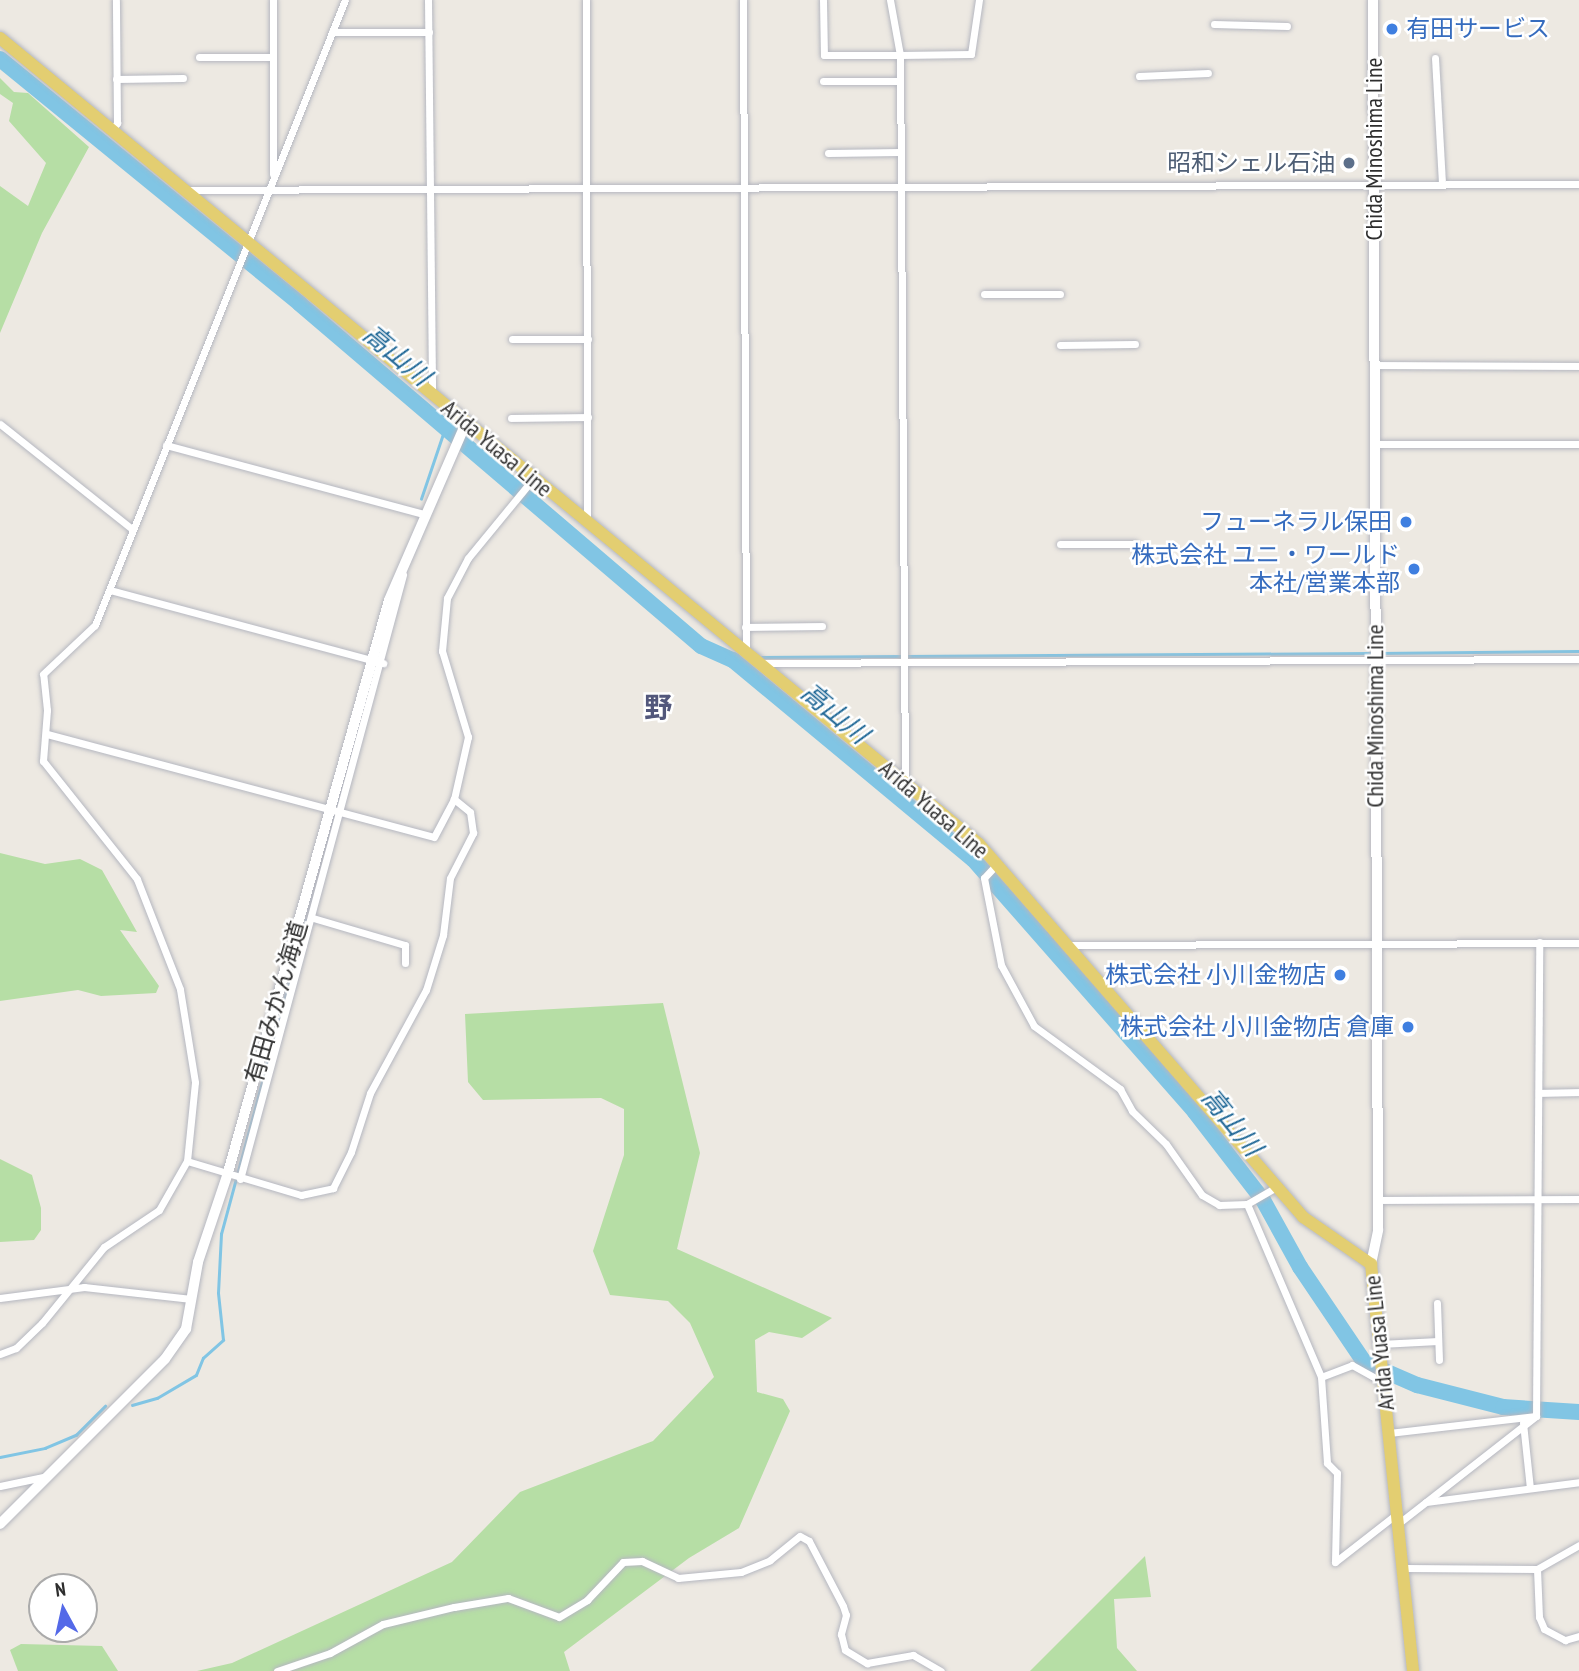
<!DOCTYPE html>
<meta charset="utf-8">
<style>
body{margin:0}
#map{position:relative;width:1579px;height:1671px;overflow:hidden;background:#ede9e2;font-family:"PT Sans Narrow","Noto Sans JP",sans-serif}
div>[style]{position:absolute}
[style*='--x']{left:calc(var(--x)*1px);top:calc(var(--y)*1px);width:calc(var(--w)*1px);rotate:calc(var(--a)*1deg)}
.green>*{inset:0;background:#b6dea5}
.stream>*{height:2.5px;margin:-1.25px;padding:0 1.25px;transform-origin:1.25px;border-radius:1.25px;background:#81c5e4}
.river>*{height:16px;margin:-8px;padding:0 8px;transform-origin:8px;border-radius:8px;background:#81c5e4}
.roads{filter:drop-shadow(0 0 2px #b5b7c0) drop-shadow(0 0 2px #b5b7c0)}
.street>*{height:7px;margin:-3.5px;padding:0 3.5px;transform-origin:3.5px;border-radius:3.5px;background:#fff}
.secondary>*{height:10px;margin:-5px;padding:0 5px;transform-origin:5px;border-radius:5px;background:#fff}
.primary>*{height:12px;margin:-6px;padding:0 6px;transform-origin:6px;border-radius:6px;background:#e3ce71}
.dots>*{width:19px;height:19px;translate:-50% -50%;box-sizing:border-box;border:4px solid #fff;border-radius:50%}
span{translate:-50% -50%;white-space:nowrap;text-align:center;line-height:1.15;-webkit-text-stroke:5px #fff;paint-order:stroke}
.shop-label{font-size:24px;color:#366cbe}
.left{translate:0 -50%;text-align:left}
.right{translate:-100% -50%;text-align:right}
.street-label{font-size:24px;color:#2e2e2e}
.service-label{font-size:24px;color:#4e5e75}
.water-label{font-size:26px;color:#1c6594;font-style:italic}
.quarter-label{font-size:28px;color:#52577b;font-weight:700}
.north{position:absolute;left:28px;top:1573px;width:70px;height:70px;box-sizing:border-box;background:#fff;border:2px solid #ababab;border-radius:50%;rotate:352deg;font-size:19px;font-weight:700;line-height:28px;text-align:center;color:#2e2e2e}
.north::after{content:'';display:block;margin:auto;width:24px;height:32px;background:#5469e8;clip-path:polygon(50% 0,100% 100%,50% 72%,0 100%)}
</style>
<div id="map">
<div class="green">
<i style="clip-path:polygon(0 78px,14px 92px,28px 93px,89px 147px,42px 233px,0 333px,0 186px,28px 206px,46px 163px,9px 121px,13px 103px,0 94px)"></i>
<i style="clip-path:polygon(0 853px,45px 864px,80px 859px,102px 870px,137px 932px,120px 930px,159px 986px,156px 993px,101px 996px,78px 990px,0 1001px)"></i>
<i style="clip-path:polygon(663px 1003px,700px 1153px,677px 1249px,832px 1318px,802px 1338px,769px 1332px,755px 1340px,757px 1392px,783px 1399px,790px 1411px,739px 1528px,689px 1558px,564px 1652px,570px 1671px,197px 1671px,232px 1663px,452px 1562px,520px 1492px,653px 1441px,714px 1377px,690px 1323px,668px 1301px,610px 1295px,593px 1251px,624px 1155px,624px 1109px,601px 1098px,483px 1100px,468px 1082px,465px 1014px)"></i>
<i style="clip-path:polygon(0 1159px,32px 1175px,41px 1208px,41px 1230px,34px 1240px,0 1242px)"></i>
<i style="clip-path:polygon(1145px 1556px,1151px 1597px,1114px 1599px,1117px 1648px,1137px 1671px,1030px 1671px)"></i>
<i style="clip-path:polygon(21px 1644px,102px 1646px,118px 1671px,18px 1671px,10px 1650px)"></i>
</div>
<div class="stream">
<i style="--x:421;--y:499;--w:75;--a:-71.3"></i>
<i style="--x:1379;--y:653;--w:200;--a:-0.6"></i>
<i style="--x:762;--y:657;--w:611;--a:-0.38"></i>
<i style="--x:733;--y:660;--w:7;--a:0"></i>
<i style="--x:132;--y:1405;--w:26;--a:-16"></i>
<i style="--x:157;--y:1398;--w:45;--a:-30.5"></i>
<i style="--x:196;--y:1375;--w:18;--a:-68"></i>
<i style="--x:203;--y:1358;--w:27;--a:-42"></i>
<i style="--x:223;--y:1340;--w:47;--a:-96.1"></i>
<i style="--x:218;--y:1293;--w:59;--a:-87.1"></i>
<i style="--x:221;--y:1234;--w:325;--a:-74.9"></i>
<i style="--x:0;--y:1457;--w:46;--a:-11.3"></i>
<i style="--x:45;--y:1448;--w:34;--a:-23"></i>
<i style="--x:76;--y:1435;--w:41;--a:-45"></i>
</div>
<div class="river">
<i style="--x:0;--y:59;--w:387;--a:39.2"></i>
<i style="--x:300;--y:304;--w:527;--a:40.46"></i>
<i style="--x:701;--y:646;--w:35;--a:24"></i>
<i style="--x:733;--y:660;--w:312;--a:39.7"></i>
<i style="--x:973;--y:859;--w:337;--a:48.7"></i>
<i style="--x:1195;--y:1112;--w:111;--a:52.3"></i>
<i style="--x:1263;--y:1200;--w:77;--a:61.1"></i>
<i style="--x:1300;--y:1267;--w:115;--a:56"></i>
<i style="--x:1364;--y:1362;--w:58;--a:23.5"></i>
<i style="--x:1417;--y:1385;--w:89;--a:14.3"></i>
<i style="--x:1503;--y:1407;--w:76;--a:3.8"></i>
</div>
<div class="roads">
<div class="street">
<i style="--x:428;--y:0;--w:394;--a:89.4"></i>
<i style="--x:586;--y:0;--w:521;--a:89.89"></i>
<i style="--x:743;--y:0;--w:652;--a:89.74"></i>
<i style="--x:823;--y:0;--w:55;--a:89"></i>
<i style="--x:824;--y:55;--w:76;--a:0"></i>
<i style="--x:900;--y:55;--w:56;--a:-100.3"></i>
<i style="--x:1214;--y:24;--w:73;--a:1.6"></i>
<i style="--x:332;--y:32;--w:97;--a:0"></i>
<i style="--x:199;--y:57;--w:74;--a:0"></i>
<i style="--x:1435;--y:58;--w:126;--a:86.8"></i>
<i style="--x:1139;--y:76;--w:69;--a:-2.5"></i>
<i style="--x:116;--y:79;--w:67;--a:-0.9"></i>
<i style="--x:823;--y:81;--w:77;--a:0"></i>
<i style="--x:112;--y:130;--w:9;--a:-54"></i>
<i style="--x:117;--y:123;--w:123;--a:-90.5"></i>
<i style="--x:828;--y:153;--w:73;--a:-0.8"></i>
<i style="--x:273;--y:174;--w:174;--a:-90"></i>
<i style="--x:187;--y:190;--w:1392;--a:-0.25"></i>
<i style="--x:984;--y:294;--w:76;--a:0"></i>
<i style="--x:512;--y:339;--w:76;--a:0"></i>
<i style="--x:1060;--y:345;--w:75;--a:-0.8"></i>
<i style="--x:1374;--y:365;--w:205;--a:0.3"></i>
<i style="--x:511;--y:418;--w:77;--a:-0.7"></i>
<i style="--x:0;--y:424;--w:169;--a:38.5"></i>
<i style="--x:1374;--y:444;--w:205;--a:0"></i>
<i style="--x:166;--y:445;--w:266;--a:15"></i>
<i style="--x:1060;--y:544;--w:75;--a:0"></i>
<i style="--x:110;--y:590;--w:283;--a:15"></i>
<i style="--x:745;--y:627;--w:77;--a:-0.7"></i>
<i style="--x:759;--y:663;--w:820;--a:-0.28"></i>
<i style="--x:47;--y:734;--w:400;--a:14.9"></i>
<i style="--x:434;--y:837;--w:43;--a:-62.2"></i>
<i style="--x:454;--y:799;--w:64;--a:-77.3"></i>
<i style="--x:468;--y:737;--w:90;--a:-106.8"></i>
<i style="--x:442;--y:651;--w:53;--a:-84.6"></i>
<i style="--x:447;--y:598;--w:45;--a:-62.3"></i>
<i style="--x:468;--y:558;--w:102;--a:-50.6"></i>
<i style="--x:905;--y:783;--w:728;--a:-90.39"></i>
<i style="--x:900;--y:55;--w:71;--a:-0.8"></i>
<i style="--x:971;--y:54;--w:55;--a:-81.6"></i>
<i style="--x:997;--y:864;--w:19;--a:133"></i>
<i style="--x:984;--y:878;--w:89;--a:78.9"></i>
<i style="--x:1001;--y:965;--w:69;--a:61.6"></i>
<i style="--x:1034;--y:1026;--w:107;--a:36.2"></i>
<i style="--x:1120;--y:1089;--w:25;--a:61"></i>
<i style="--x:1132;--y:1111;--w:47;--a:44.1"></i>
<i style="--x:1166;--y:1144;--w:62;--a:54.8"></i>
<i style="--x:1202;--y:1195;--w:20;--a:30"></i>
<i style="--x:1219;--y:1205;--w:28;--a:-2"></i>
<i style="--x:1247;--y:1204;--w:36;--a:-30"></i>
<i style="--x:313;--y:918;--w:96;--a:16.4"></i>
<i style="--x:405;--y:945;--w:18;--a:90"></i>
<i style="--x:1068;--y:945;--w:511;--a:-0.22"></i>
<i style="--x:1539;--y:1093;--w:40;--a:-1.4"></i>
<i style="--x:187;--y:1161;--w:119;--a:16.6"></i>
<i style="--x:301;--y:1195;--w:33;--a:-12"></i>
<i style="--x:333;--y:1188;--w:40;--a:-63.4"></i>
<i style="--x:351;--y:1152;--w:62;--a:-72.1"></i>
<i style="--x:370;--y:1093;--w:117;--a:-61.5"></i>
<i style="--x:426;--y:990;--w:58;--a:-72.8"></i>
<i style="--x:443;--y:935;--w:57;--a:-83"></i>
<i style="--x:450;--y:878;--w:51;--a:-62.9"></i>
<i style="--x:473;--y:833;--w:21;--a:-98"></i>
<i style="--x:470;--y:812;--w:21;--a:-141"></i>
<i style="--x:240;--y:1179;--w:626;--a:-74.9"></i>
<i style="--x:1378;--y:1200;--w:201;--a:-0.3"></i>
<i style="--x:1247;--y:1204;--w:188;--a:66.8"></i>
<i style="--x:1321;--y:1377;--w:86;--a:86"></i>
<i style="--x:1327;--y:1463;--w:14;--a:45"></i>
<i style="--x:1337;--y:1473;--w:89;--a:91.3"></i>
<i style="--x:0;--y:1298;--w:85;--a:-7.5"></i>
<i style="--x:84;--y:1287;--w:108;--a:6.4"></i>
<i style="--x:1437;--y:1303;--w:57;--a:88"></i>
<i style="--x:1380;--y:1344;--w:58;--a:-3"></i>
<i style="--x:0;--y:1354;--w:17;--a:-21"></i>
<i style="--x:16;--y:1348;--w:36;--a:-44"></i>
<i style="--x:42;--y:1323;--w:98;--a:-50.8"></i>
<i style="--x:104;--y:1247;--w:66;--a:-33.9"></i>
<i style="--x:159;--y:1210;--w:56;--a:-60.3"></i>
<i style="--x:187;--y:1161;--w:79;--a:-84.2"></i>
<i style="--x:195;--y:1082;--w:94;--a:-99.2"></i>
<i style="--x:180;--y:989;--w:118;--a:-111.4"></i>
<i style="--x:137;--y:879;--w:151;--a:-128.5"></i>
<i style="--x:43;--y:761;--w:51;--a:-85.5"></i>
<i style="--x:47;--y:710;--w:36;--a:-96"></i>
<i style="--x:43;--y:674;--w:71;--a:-43.3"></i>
<i style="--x:95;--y:625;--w:673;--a:-68.2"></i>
<i style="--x:1321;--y:1377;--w:33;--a:-21"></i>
<i style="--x:1352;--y:1365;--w:35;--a:29"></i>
<i style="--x:1523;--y:1423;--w:65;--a:83.9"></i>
<i style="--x:1389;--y:1433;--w:148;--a:-6.6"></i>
<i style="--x:0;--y:1486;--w:49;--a:-11.8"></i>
<i style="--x:1426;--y:1502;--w:154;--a:-7.4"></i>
<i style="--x:1399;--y:1523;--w:174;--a:-38"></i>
<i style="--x:1536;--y:1416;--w:474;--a:-89.6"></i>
<i style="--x:1335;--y:1562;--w:80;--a:-37.9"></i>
<i style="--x:1405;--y:1568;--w:132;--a:0.4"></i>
<i style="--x:1537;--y:1569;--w:48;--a:-29.7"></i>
<i style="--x:1537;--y:1569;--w:48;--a:87.6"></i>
<i style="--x:1539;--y:1617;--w:13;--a:67"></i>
<i style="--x:1544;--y:1629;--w:24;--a:28"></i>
<i style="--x:1565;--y:1640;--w:15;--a:-16"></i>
<i style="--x:277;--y:1671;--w:56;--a:-18.8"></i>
<i style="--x:330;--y:1653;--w:60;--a:-28.7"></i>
<i style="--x:383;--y:1624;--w:73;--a:-13.5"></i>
<i style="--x:454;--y:1607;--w:55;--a:-9.5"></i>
<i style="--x:508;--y:1598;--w:54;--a:20.4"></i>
<i style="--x:559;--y:1617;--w:33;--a:-31"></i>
<i style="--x:587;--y:1600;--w:52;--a:-46.5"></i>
<i style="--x:623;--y:1562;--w:19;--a:-3"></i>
<i style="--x:642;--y:1561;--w:40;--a:25"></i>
<i style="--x:678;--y:1578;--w:63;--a:-5.4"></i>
<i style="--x:741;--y:1572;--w:31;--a:-22"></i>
<i style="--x:770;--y:1560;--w:38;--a:-39"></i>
<i style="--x:800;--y:1536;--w:10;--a:29"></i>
<i style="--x:809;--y:1541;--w:73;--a:62.4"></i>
<i style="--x:843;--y:1606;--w:9;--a:72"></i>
<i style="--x:846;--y:1615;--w:20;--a:105"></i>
<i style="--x:841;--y:1634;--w:16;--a:76"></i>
<i style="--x:845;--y:1650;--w:26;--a:31"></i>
<i style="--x:867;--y:1663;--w:47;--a:-9.9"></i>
<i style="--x:913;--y:1655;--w:32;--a:30"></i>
</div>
<div class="secondary">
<i style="--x:1371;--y:1264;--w:35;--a:-78"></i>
<i style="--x:1378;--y:1230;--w:1230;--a:-90.23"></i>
<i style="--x:0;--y:1524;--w:233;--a:-45"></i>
<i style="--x:165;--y:1359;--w:37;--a:-55"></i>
<i style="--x:186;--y:1329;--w:68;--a:-79.8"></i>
<i style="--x:198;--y:1262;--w:91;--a:-71.4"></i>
<i style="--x:227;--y:1176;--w:598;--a:-74.29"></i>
<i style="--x:389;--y:600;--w:193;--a:-66.5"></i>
</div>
<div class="primary">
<i style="--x:0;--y:38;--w:1268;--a:39.46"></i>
<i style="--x:979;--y:844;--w:494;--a:49"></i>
<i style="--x:1303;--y:1217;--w:83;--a:34.7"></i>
<i style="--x:1371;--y:1264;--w:409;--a:84.1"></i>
</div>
</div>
<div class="dots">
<i style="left:1392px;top:29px;background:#3f7fe0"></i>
<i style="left:1349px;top:163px;background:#5c6f8a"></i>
<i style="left:1406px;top:522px;background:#3f7fe0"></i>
<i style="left:1414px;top:569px;background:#3f7fe0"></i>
<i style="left:1340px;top:975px;background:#3f7fe0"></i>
<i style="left:1408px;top:1027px;background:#3f7fe0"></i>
</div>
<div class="shop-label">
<span class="left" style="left:1406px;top:29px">有田サービス</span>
<span class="right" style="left:1392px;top:522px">フューネラル保田</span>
<span class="right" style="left:1400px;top:569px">株式会社 ユニ・ワールド<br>本社/営業本部</span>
<span class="right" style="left:1326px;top:975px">株式会社 小川金物店</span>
<span class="right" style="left:1394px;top:1027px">株式会社 小川金物店 倉庫</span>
</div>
<div class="street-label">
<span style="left:1374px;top:149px;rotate:-90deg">Chida Minoshima Line</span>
<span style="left:497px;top:448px;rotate:40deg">Arida Yuasa Line</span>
<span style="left:1375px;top:716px;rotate:-90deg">Chida Minoshima Line</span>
<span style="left:934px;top:809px;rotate:41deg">Arida Yuasa Line</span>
<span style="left:276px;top:1002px;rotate:-74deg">有田みかん海道</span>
<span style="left:1379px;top:1343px;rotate:-96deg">Arida Yuasa Line</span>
</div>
<div class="service-label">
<span class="right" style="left:1335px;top:163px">昭和シェル石油</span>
</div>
<div class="water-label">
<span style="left:397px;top:355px;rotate:40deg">高山川</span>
<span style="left:835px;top:713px;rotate:40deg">高山川</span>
<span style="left:1232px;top:1122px;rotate:51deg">高山川</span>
</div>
<div class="quarter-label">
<span style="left:658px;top:707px">野</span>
</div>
<div class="north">N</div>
</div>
